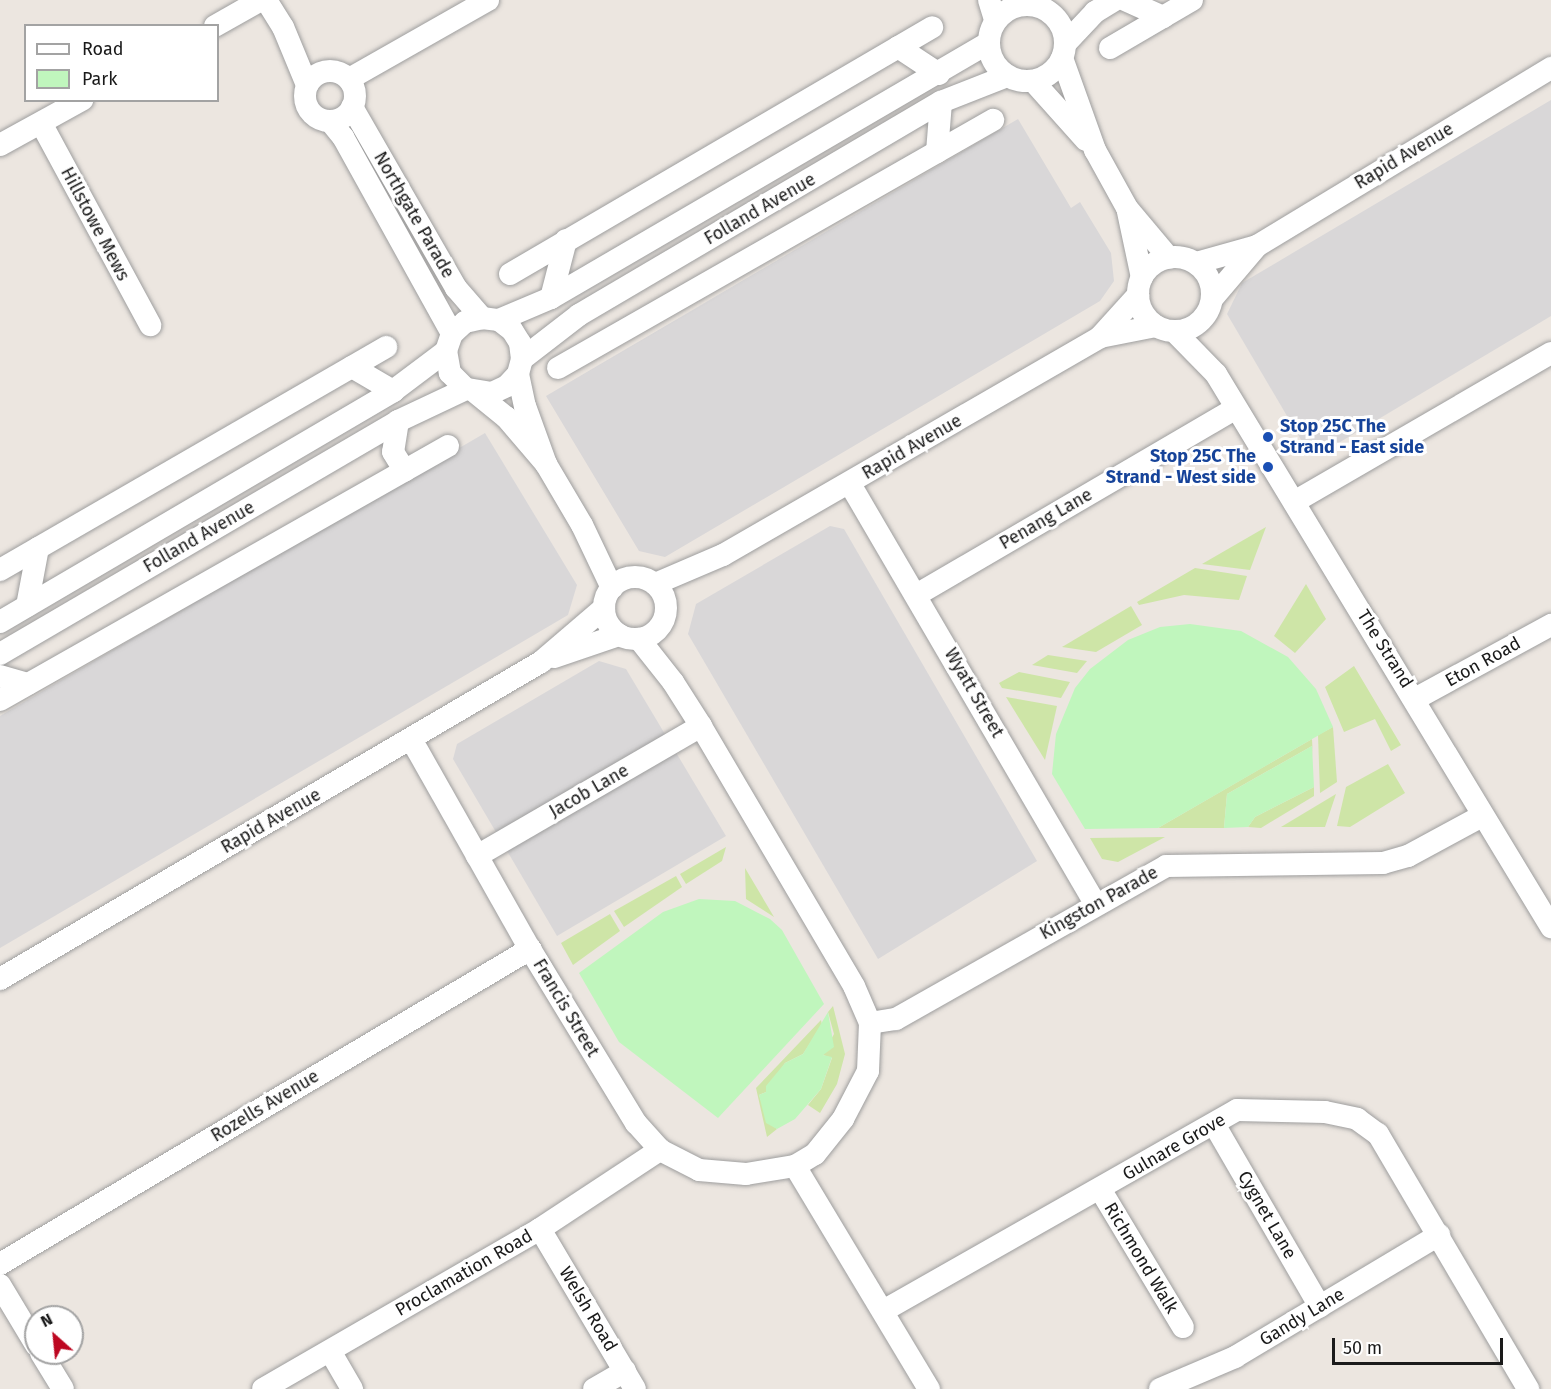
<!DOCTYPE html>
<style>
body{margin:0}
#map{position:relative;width:1551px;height:1389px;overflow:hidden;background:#ece6e0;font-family:"Fira Sans",sans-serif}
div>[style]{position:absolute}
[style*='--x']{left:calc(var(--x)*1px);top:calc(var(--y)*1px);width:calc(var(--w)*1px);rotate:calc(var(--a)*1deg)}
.residential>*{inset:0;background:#d9d7d8}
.grass>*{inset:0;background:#cee5a7}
.park>*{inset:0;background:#c0f6bd}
.roads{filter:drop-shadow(0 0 2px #9e9e9e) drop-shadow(0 0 2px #9e9e9e)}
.minor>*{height:22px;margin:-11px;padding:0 11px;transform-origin:11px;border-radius:11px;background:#fff}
.minor>.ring{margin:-11px;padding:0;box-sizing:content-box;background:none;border:22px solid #fff;border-radius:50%}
.dots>*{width:16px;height:16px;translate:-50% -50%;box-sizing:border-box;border:3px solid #fff;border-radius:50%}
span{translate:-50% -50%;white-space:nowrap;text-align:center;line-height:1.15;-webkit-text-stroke:6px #fff;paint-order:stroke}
.street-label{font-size:18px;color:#1a1a1a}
.transit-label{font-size:18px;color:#164399;font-weight:700}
.left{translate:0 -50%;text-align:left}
.right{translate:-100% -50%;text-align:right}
.legend{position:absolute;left:24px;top:24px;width:195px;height:78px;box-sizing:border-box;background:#fff;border:2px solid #a3a3a3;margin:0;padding:8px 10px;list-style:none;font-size:18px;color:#1a1a1a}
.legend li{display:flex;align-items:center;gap:12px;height:30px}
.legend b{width:30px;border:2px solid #a3a3a3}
.north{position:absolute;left:24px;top:1305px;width:60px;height:60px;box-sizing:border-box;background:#fff;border:2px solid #a3a3a3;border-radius:50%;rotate:333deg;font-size:16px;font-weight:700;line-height:24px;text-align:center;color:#1a1a1a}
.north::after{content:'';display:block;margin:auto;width:21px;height:27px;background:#bd0721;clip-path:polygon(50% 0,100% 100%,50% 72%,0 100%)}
.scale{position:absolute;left:1332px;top:1338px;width:171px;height:27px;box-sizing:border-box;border:3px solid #1a1a1a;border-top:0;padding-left:8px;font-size:18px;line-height:21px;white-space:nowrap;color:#1a1a1a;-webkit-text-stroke:4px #fff;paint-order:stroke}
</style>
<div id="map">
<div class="residential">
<i style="clip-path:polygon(1551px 100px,1551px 316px,1320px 454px,1307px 450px,1227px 314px,1242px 283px)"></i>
<i style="clip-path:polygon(1018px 119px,1071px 208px,1080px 202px,1111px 253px,1114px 281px,1100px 301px,665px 557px,639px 551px,546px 396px)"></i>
<i style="clip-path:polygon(485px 433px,577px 585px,568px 615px,0 948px,0 716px)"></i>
<i style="clip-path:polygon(830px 526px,844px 529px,1037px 861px,878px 959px,688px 634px,696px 604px)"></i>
<i style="clip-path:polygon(599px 661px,626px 669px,726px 836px,557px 936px,453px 759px,457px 744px)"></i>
</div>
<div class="grass">
<i style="clip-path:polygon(1266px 527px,1250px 570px,1202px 564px)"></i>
<i style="clip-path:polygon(1195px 568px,1247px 576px,1239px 600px,1184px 595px,1139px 605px,1137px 602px)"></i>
<i style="clip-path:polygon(1306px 584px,1326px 619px,1295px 653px,1274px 636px)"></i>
<i style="clip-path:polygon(1131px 606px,1142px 625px,1096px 652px,1062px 647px)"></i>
<i style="clip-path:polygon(1048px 655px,1087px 661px,1077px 673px,1032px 665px)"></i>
<i style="clip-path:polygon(1354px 666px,1401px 745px,1391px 751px,1375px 719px,1344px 732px,1325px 687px)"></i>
<i style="clip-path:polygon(1019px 672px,1070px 682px,1061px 698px,1002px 688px,999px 683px)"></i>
<i style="clip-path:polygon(1006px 697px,1057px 706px,1045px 760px)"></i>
<i style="clip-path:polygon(1333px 727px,1337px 782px,1320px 793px,1318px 735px)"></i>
<i style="clip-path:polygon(1312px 739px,1313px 758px,1312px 746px,1227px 794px,1224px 828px,1158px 828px)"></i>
<i style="clip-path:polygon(1388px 764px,1405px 793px,1350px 827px,1337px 826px,1346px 787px)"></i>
<i style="clip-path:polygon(1314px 787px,1314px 796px,1261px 828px,1248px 827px,1255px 817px)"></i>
<i style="clip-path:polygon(1336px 794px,1325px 827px,1281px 827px)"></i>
<i style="clip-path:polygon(1165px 837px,1118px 862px,1102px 859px,1090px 838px)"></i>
<i style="clip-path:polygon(726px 847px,722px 861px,686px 884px,680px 874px)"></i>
<i style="clip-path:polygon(745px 868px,774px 917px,746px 899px)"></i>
<i style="clip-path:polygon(676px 876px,682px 887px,624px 927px,614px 911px)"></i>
<i style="clip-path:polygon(610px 914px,620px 931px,573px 965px,561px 943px)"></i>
<i style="clip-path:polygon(833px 1006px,845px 1054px,837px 1084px,820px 1113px,808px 1105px,821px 1089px,832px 1058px,823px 1055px,834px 1034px,828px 1012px)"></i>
<i style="clip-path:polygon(821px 1020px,822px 1025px,803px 1054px,785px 1063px,766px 1092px,759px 1095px,769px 1123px,777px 1129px,767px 1137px,756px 1088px)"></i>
</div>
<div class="park">
<i style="clip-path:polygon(1190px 624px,1241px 631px,1288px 657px,1316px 689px,1333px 727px,1158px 828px,1085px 829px,1052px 774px,1056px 734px,1075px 688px,1090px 669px,1128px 640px,1160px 627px)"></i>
<i style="clip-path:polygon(1312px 746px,1314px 787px,1255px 817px,1248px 827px,1224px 828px,1227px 794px)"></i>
<i style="clip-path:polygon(699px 899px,735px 901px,770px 919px,782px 930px,824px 1004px,718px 1118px,619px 1042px,579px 973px,663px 912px)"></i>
<i style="clip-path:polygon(828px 1012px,834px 1047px,823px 1055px,832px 1057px,821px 1089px,795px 1119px,777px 1129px,766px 1123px,759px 1095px,766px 1092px,766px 1086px,785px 1063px,803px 1054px)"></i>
</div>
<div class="roads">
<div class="minor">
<i style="--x:266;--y:0;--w:32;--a:58"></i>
<i style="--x:283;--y:27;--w:63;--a:67.5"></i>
<i style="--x:989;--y:0;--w:21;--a:73"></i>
<i style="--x:1125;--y:0;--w:42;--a:24.1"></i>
<i class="ring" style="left:989px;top:5px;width:54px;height:54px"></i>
<i style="--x:215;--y:26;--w:53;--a:-29.5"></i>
<i style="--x:1065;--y:44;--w:44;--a:-46.8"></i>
<i style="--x:1095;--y:12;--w:23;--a:-31"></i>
<i style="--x:898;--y:47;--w:49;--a:33.4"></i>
<i style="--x:1110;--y:48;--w:95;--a:-30.3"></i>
<i style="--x:1062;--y:58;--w:98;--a:70.3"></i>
<i style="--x:1095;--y:150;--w:66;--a:61.1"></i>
<i style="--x:1127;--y:208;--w:65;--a:50"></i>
<i class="ring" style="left:305px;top:71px;width:28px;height:28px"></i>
<i style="--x:349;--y:79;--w:160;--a:-29.6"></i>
<i style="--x:1033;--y:81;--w:79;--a:48.1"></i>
<i style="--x:352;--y:107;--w:209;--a:60.1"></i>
<i style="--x:456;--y:288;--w:40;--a:49"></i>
<i style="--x:330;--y:121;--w:21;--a:51"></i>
<i style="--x:343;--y:137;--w:225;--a:61"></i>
<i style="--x:41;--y:123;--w:230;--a:61.6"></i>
<i style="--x:0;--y:145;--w:94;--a:-28.8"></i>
<i style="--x:937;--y:152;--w:50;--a:-85.4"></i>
<i style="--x:1128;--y:212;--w:67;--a:78"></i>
<i class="ring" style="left:1138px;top:257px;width:52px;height:52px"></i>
<i style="--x:1196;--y:263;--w:63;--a:-15.6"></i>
<i style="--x:1257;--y:246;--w:344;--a:-31.2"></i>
<i style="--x:510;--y:274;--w:489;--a:-30.3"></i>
<i style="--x:551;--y:298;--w:60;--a:-75.5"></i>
<i style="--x:1212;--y:299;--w:70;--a:-49.7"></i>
<i style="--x:499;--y:320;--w:56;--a:-22.9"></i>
<i style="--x:551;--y:298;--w:506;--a:-30.26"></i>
<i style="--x:1174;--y:331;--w:60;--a:45.7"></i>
<i style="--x:1216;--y:374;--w:647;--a:58.79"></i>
<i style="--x:1100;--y:337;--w:57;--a:-11.1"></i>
<i style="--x:522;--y:359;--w:72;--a:-37.7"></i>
<i style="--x:579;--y:315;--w:420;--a:-30.5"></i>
<i style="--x:941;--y:102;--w:71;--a:-21.5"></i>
<i style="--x:352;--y:367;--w:48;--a:30.3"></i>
<i style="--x:558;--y:368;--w:501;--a:-29.69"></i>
<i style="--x:518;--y:374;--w:16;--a:133"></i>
<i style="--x:507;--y:386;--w:17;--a:155"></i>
<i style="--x:492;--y:393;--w:26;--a:-171"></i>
<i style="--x:466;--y:389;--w:23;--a:-135"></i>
<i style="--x:450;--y:373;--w:22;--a:-100"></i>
<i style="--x:446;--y:351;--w:18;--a:-71"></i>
<i style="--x:452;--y:334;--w:18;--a:-43"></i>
<i style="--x:465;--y:322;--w:17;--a:-13"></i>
<i style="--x:482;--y:318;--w:17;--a:7"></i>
<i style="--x:499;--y:320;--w:16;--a:38"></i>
<i style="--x:512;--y:330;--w:15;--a:58"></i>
<i style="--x:520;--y:343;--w:16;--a:83"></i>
<i style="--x:522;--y:359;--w:16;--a:105"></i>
<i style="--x:518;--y:374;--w:33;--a:78"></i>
<i style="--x:525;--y:406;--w:62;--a:70.1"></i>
<i style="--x:476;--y:393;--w:38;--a:39"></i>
<i style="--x:506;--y:417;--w:62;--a:49.6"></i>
<i style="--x:546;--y:464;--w:71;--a:59.5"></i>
<i style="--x:582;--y:525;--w:70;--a:64.5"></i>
<i style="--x:398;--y:421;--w:31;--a:99"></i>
<i style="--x:393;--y:452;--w:22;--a:58"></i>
<i style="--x:850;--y:484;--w:486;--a:59.7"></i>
<i style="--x:1294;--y:502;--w:297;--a:-30.1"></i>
<i style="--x:0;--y:570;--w:446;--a:-30"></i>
<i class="ring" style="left:604px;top:577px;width:40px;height:40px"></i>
<i style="--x:655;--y:584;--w:74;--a:-23.1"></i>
<i style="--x:723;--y:555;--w:435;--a:-30"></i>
<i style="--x:1100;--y:337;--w:57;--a:-47.9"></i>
<i style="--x:918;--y:594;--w:368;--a:-30.3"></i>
<i style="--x:27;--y:606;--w:59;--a:-79.3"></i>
<i style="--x:0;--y:622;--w:456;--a:-30.4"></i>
<i style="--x:393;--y:391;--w:66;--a:-37"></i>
<i style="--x:0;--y:654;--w:461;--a:-30.3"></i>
<i style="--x:398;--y:421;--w:75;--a:-25.2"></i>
<i style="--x:554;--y:657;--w:69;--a:-18.7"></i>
<i style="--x:0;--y:676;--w:29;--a:16"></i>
<i style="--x:1415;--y:699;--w:155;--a:-28.6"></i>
<i style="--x:0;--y:700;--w:515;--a:-29.55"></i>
<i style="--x:411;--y:739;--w:241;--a:60.5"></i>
<i style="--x:530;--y:949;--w:204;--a:58.7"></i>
<i style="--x:636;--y:1123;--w:36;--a:48"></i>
<i style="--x:660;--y:1150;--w:44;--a:27.1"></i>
<i style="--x:699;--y:1170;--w:47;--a:4.9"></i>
<i style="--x:746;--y:1174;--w:50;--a:-9.3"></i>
<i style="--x:795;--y:1166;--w:23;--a:-31"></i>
<i style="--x:815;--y:1154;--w:45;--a:-51.3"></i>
<i style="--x:843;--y:1119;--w:54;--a:-62.5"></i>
<i style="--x:868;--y:1071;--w:48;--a:-87.6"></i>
<i style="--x:870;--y:1023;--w:40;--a:-113.4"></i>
<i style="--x:854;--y:986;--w:302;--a:-120.5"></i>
<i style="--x:701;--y:726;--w:52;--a:-122.5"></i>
<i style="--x:673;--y:682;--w:55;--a:-128.3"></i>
<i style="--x:477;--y:856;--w:259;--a:-30.1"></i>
<i style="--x:0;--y:979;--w:627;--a:-30.37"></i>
<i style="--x:541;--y:662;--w:83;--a:-40.6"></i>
<i style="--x:870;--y:1023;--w:26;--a:-9"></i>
<i style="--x:896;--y:1019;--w:310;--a:-29.5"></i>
<i style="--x:1166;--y:866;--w:217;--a:-0.8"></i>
<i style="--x:1383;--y:863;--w:26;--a:-16"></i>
<i style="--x:1408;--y:856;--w:84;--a:-28.4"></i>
<i style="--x:1214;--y:1124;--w:211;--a:59.9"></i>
<i style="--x:795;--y:1166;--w:260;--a:59"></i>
<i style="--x:1100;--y:1189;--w:161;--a:59"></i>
<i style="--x:540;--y:1229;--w:186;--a:59.3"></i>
<i style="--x:0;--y:1264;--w:617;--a:-30.72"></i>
<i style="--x:0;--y:1285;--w:70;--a:59"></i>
<i style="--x:883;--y:1311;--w:407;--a:-29.6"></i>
<i style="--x:1237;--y:1110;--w:88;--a:1.3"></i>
<i style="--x:1325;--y:1112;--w:33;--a:12"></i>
<i style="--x:1357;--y:1119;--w:26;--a:36"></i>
<i style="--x:1378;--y:1134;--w:296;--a:59.5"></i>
<i style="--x:330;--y:1351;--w:44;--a:59.9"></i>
<i style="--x:41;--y:1353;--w:42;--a:58.6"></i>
<i style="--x:263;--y:1389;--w:320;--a:-30"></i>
<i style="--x:540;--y:1229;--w:144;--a:-33.4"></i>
<i style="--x:594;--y:1389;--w:36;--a:-30"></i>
<i style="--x:1160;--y:1389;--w:82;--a:-23.1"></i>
<i style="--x:1235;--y:1357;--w:238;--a:-30.9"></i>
</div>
</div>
<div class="dots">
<i style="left:1268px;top:437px;background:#1a4fb4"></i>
<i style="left:1268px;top:467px;background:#1a4fb4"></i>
</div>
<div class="street-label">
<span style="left:1404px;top:156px;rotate:-31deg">Rapid Avenue</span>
<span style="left:760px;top:209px;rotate:-30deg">Folland Avenue</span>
<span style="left:414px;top:215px;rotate:60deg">Northgate Parade</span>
<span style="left:95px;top:224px;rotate:62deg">Hillstowe Mews</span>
<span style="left:912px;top:447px;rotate:-30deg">Rapid Avenue</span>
<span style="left:1046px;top:519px;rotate:-30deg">Penang Lane</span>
<span style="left:199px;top:537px;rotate:-30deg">Folland Avenue</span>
<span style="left:1385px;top:649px;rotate:58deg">The Strand</span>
<span style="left:1483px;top:662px;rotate:-29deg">Eton Road</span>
<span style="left:974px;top:693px;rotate:60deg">Wyatt Street</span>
<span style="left:589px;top:791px;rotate:-30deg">Jacob Lane</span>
<span style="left:271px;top:821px;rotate:-30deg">Rapid Avenue</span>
<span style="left:1099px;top:903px;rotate:-29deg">Kingston Parade</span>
<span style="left:566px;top:1008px;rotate:59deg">Francis Street</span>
<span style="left:265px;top:1106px;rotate:-31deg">Rozells Avenue</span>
<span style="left:1174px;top:1147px;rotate:-30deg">Gulnare Grove</span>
<span style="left:1267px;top:1215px;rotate:60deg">Cygnet Lane</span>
<span style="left:1141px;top:1258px;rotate:59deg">Richmond Walk</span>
<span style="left:464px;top:1273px;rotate:-30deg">Proclamation Road</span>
<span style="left:588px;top:1309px;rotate:59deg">Welsh Road</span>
<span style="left:1302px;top:1317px;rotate:-31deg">Gandy Lane</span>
</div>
<div class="transit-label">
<span class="left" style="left:1280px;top:437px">Stop 25C The<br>Strand - East side</span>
<span class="right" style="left:1256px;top:467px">Stop 25C The<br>Strand - West side</span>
</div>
<ul class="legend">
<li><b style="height:8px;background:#fff"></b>Road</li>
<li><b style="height:16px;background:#c0f6bd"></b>Park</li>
</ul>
<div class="north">N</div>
<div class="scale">50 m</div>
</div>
